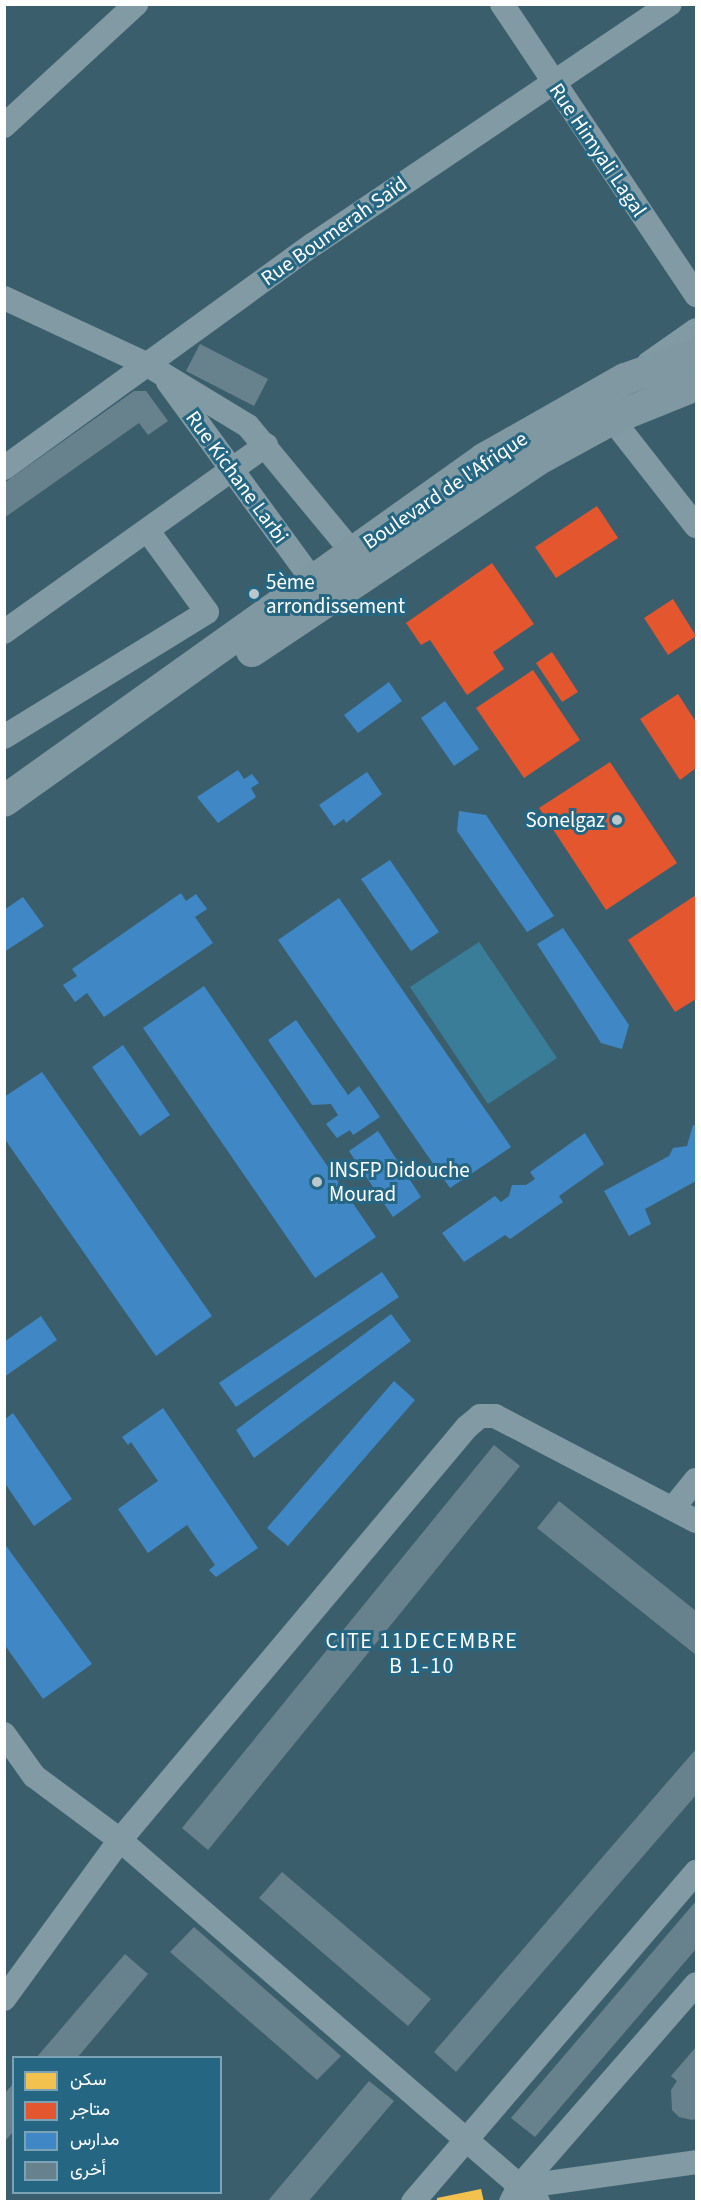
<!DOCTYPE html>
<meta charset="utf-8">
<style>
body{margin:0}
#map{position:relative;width:701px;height:2206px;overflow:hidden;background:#3b5e6d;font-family:"Source Sans 3",Vazirmatn,sans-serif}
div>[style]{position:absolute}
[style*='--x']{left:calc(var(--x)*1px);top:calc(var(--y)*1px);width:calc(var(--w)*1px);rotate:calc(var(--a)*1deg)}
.green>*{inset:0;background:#3a7d99}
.homes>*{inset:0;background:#f2c14e}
.shops>*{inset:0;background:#e4572e}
.schools>*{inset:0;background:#3f88c5}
.building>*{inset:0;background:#68828d}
.minor>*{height:24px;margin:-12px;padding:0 12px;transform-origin:12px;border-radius:12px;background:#819aa3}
.major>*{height:32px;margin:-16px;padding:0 16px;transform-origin:16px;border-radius:16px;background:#7f98a1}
.dots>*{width:16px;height:16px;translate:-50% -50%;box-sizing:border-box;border:3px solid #256683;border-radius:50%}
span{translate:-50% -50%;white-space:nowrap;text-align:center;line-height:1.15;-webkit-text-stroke:6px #256683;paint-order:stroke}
.street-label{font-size:21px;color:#fff}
.poi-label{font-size:21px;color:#fff}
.left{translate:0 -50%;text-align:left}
.right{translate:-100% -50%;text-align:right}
.neighbourhood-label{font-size:22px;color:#fff;letter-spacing:1.5px}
.frame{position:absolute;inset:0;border:6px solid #fff;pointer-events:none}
.legend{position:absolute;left:12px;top:2056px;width:210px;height:138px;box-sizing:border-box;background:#256683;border:2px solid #7ca3b5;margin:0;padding:8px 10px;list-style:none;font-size:18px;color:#fff}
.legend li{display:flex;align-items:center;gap:12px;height:30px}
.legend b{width:30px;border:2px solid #7ca3b5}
</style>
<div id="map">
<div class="green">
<i style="clip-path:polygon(479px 942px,557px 1058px,488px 1104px,410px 987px)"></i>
</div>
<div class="homes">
<i style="clip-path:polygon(481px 2189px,484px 2202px,437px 2202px,437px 2198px)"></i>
</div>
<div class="shops">
<i style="clip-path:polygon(597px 506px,618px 538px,556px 578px,535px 547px)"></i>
<i style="clip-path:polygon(492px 563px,534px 624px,493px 652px,504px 669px,467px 695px,430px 640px,421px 645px,406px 623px)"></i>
<i style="clip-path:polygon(673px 599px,696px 636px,668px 655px,644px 618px)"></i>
<i style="clip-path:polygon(552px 652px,578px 692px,562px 702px,536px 663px)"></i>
<i style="clip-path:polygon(533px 670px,580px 740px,524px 778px,476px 708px)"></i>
<i style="clip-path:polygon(678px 694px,696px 722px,696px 768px,680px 780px,640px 719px)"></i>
<i style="clip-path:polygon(610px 762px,677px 863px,606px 910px,539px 808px)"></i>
<i style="clip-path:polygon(696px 895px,696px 999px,675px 1012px,628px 940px)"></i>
</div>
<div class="schools">
<i style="clip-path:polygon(389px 682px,402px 701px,358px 733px,344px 715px)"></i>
<i style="clip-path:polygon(445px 701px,479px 749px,454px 766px,421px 718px)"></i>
<i style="clip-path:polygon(238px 770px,244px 779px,252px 774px,259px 783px,251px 788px,256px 797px,218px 823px,197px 797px)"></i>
<i style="clip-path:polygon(367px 772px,382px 794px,346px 823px,344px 819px,334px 826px,319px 805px)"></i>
<i style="clip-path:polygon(459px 811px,486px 815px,554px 916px,527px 932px,457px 831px)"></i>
<i style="clip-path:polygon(390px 860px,439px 932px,411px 951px,361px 879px)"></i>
<i style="clip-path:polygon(181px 893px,186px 901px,196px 894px,207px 909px,195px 917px,213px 943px,104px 1017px,87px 993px,75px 1002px,63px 985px,77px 976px,72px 969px)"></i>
<i style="clip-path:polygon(23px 897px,44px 926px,4px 952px,4px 910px)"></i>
<i style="clip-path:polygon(339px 898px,511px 1147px,450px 1188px,278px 940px)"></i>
<i style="clip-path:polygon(563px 928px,629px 1025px,622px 1049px,601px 1043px,537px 944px)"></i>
<i style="clip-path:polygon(204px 986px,376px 1237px,315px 1278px,143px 1028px)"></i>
<i style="clip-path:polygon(296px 1020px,348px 1095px,359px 1086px,380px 1117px,353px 1135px,350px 1130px,337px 1138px,326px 1124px,338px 1115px,331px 1104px,312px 1105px,268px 1040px)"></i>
<i style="clip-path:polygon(123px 1045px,170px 1115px,140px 1136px,92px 1067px)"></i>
<i style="clip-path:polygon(42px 1072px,212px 1316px,156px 1356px,4px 1138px,4px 1097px)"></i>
<i style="clip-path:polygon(693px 1125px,696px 1126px,696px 1181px,645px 1209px,651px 1224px,629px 1236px,604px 1191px,669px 1156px,673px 1148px,687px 1146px)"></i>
<i style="clip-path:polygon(378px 1131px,421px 1197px,393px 1217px,349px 1151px)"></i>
<i style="clip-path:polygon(585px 1133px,604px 1164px,559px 1196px,563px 1202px,510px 1239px,505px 1235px,464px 1262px,442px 1233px,495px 1196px,501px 1202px,509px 1196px,512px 1185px,526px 1185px,535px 1179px,530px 1172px)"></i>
<i style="clip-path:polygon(382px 1272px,399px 1297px,236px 1407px,219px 1383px)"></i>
<i style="clip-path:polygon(391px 1314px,411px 1341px,254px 1458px,236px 1430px)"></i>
<i style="clip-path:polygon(41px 1316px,57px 1340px,4px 1377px,4px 1342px)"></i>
<i style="clip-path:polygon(394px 1381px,415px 1400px,288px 1546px,267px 1528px)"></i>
<i style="clip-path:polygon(163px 1408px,258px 1548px,216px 1577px,209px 1570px,215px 1565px,187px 1525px,148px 1553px,118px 1509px,158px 1481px,131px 1442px,128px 1445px,122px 1437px)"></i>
<i style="clip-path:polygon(13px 1413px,72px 1499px,34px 1526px,4px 1482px,4px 1420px)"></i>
<i style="clip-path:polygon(4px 1543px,92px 1664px,43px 1699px,4px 1644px)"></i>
</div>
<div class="building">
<i style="clip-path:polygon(200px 344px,268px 379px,254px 406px,186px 371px)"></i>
<i style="clip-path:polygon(134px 391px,146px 391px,168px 421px,148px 435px,139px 423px,4px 518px,4px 483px)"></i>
<i style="clip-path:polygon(494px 1445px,520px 1466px,208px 1850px,182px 1828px)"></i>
<i style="clip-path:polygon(559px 1501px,696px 1611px,696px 1655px,537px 1528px)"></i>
<i style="clip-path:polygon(696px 1749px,696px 1795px,456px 2072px,434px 2052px)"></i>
<i style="clip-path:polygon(282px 1872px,431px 1999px,408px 2026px,259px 1898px)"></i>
<i style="clip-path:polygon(696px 1901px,696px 1949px,535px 2137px,511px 2118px)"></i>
<i style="clip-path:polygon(194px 1927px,341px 2056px,317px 2080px,170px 1952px)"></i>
<i style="clip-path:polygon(125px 1954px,148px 1974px,77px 2058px,36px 2058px)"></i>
<i style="clip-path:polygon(696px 2047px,696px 2119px,692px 2120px,679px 2117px,672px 2110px,671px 2090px,677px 2081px,671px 2076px)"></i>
<i style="clip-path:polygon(369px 2081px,394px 2101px,308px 2202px,267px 2202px)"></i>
<i style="clip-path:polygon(14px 2083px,14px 2131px,4px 2142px,4px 2094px)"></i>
</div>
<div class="minor">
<i style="--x:502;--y:4;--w:350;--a:56.3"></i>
<i style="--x:4;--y:126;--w:180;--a:-42.7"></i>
<i style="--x:4;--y:298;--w:157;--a:24.9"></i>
<i style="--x:146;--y:364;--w:119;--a:31.3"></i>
<i style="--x:248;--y:426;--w:165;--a:50.4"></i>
<i style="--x:649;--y:363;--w:57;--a:-35.1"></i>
<i style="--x:168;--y:382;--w:246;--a:53.9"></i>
<i style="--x:612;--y:419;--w:136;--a:51.9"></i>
<i style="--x:4;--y:468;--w:382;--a:-35.9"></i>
<i style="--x:314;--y:244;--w:429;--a:-34"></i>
<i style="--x:4;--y:632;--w:322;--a:-35.5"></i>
<i style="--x:4;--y:737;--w:238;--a:-31.6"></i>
<i style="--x:207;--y:612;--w:100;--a:-126.1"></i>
<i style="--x:673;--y:1508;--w:36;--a:-51"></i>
<i style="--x:4;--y:1734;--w:52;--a:54.5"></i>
<i style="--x:34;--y:1776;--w:107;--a:36.7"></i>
<i style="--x:120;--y:1840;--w:553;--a:40.89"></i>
<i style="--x:4;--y:1999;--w:197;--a:-53.9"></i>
<i style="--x:120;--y:1840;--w:539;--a:-49.96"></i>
<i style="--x:467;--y:1427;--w:17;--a:-40"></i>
<i style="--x:480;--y:1416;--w:15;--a:0"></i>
<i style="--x:495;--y:1416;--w:227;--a:27.6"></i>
<i style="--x:519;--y:2187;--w:179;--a:-8"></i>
<i style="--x:413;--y:2202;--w:435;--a:-49.4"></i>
<i style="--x:511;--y:2202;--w:17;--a:-62"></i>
<i style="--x:519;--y:2187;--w:269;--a:-48.9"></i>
</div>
<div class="major">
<i style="--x:252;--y:651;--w:343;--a:-33.8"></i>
<i style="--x:537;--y:460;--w:85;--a:-28.7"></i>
<i style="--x:612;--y:419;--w:91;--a:-22"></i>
<i style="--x:4;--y:801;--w:589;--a:-35.47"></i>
<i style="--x:484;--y:459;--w:162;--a:-29.6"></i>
<i style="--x:625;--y:379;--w:75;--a:-19.4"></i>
</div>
<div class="dots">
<i style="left:254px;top:594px;background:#bac7cc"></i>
<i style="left:617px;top:820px;background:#bac7cc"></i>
<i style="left:317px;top:1182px;background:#bac7cc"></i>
</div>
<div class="street-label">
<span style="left:598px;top:150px;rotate:56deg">Rue Himyali Lagal</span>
<span style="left:334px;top:231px;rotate:-35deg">Rue Boumerah Saïd</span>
<span style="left:237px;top:477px;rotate:54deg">Rue Kichane Larbi</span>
<span style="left:445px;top:490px;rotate:-34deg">Boulevard de l'Afrique</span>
</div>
<div class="poi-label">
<span class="left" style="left:266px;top:594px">5ème<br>arrondissement</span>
<span class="right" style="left:605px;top:820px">Sonelgaz</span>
<span class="left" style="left:329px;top:1182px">INSFP Didouche<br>Mourad</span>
</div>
<div class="neighbourhood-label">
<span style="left:422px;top:1654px">CITE 11DECEMBRE<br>B 1-10</span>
</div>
<div class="frame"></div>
<ul class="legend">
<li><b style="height:16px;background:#f2c14e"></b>سكن</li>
<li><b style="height:16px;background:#e4572e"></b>متاجر</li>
<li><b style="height:16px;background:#3f88c5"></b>مدارس</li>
<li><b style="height:16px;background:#68828d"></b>أخرى</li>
</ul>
</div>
